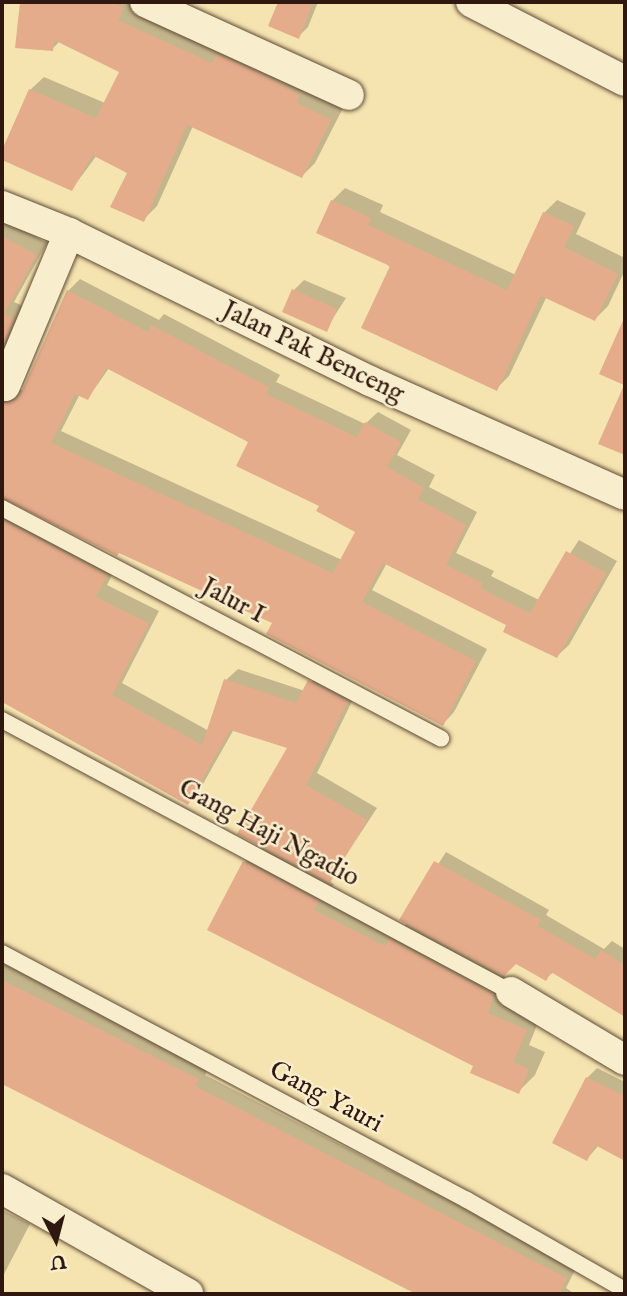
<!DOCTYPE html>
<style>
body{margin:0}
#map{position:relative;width:627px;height:1296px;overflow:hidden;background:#f5e4b0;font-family:"IM FELL English",serif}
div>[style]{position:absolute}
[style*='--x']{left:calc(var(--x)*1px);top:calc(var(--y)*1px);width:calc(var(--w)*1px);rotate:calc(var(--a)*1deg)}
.shadow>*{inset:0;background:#0003}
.building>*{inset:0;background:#e4ac8b}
.roads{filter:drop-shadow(0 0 2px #604b37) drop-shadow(0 0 2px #604b37)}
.lane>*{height:16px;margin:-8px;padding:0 8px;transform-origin:8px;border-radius:8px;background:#f8edcc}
.street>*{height:30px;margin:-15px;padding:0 15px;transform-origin:15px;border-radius:15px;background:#f8edcc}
span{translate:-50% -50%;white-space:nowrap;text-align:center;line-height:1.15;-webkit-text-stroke:5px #f8edcc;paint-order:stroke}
.street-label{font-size:26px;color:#2f180f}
.frame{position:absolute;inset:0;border:4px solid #2f180f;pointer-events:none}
.north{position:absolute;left:21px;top:1205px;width:70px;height:70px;-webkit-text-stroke:5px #f8edcc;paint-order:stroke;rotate:174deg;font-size:19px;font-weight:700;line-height:28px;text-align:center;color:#2f180f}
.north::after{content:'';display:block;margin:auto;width:24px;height:32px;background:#2f180f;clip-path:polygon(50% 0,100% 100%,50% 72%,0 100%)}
</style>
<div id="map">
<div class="shadow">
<i style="clip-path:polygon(21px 2px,66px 2px,62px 39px,52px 49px,17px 46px)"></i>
<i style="clip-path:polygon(96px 2px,133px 2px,130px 7px,344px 106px,315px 163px,302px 176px,193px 126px,157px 206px,143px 220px,130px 173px,97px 155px,72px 189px,2px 158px,30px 90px,44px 77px,105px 103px,121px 71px,74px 48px)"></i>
<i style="clip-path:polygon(280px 2px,318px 2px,308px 27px,298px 37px,270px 25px)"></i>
<i style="clip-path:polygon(345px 188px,383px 205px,380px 212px,516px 275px,544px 213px,557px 200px,586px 213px,576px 234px,625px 258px,625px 270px,608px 306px,595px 319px,547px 296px,509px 376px,496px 389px,332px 201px)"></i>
<i style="clip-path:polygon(2px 218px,47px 243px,14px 302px,25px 307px,2px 367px)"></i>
<i style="clip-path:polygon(evenodd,80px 279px,159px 320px,164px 314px,280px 375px,276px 382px,365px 424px,378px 412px,411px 430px,397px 455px,435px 475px,429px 487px,477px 512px,456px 553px,494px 571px,491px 576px,539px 600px,579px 540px,617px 561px,569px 645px,557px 656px,508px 624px,387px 563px,372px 590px,487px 649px,454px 712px,443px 724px,274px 622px,6px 496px,8px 506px,118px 563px,107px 585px,159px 611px,122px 683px,209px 731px,226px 680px,238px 669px,305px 691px,321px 670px,358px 689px,317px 773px,377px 808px,329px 881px,334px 884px,329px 893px,401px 929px,407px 923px,402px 920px,446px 852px,549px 910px,546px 915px,604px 949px,612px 941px,625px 949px,625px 1015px,553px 972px,546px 979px,516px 962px,503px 975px,542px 1013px,529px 1045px,545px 1052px,535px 1075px,518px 1092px,476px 1065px,209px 929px,245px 862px,262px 845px,289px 747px,234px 729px,199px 791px,187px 803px,2px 699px,2px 380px,9px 391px,24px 390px,68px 291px,80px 279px,109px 368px,250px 441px,357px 531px,342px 560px,61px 431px,80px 394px,88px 398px,109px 368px)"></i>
<i style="clip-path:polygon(304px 280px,346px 298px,326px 329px,294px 290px)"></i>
<i style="clip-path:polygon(2px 963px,209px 1067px,205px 1075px,577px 1266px,566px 1288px,575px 1294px,419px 1294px,2px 1082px)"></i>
<i style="clip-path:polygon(597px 1068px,625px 1082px,625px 1159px,598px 1146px,587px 1159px,587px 1078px)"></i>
<i style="clip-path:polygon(2px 1210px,30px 1224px,2px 1278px)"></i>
</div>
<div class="building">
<i style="clip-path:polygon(20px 2px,110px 2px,124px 8px,118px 20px,212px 63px,217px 54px,271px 79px,300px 95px,297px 103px,331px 120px,302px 178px,187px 125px,144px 222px,110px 207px,127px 173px,92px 155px,72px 191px,2px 160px,2px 150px,29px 89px,96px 118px,119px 72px,54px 40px,53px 51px,15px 48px)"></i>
<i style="clip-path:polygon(278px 2px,313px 2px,299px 39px,268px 26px)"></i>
<i style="clip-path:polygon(331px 200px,371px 218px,368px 225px,507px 290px,543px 212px,574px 226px,564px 247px,618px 274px,595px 321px,541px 296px,497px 391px,361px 328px,390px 266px,316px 233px)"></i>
<i style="clip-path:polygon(2px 236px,37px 255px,4px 314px,14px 319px,2px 348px)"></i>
<i style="clip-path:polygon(292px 289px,337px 309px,327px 332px,282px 312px)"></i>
<i style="clip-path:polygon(evenodd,67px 290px,148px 332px,151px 325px,269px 387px,266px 394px,357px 437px,365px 422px,401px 442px,387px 467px,424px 488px,418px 499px,466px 525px,446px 565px,483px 583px,480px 588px,530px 613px,566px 551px,606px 573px,557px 658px,503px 632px,506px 625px,383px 563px,362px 602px,476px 661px,443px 726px,266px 634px,272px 623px,119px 553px,117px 556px,2px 498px,2px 403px,15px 400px,21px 393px,67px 290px,106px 368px,248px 442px,236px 466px,319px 506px,316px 511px,355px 532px,333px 573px,51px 443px,75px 394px,88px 400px,106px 368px)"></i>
<i style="clip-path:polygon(625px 316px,625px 455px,598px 444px,624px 385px,599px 374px)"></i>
<i style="clip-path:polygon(2px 520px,107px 575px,96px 597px,149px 623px,112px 695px,202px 745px,224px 679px,296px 703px,308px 680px,348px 701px,306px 785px,367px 820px,330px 883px,237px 834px,287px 748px,230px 730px,188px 805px,2px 702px)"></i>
<i style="clip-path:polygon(243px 861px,319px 901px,314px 910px,385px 946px,389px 939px,494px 995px,488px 1013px,527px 1030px,513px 1062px,529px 1069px,519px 1094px,470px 1073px,473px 1066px,207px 930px)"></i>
<i style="clip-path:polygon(434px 861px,541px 920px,538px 926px,595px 959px,601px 950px,625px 965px,625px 1017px,551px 972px,546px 981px,516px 964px,504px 976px,399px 920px)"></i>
<i style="clip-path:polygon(2px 980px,199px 1079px,195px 1086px,567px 1278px,559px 1294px,416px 1294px,2px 1084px)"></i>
<i style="clip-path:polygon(586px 1077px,625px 1096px,625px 1161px,595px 1145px,587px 1161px,552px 1143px)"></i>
</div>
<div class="roads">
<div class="lane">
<i style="--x:2;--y:508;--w:496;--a:27.7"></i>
<i style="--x:2;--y:720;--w:577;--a:28.12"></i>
<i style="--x:2;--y:953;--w:527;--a:27.98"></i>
<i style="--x:467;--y:1200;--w:182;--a:29.7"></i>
</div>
<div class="street">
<i style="--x:145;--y:2;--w:224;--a:24.5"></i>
<i style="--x:471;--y:2;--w:173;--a:27.2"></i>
<i style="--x:2;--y:206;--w:72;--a:21.9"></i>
<i style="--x:69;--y:233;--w:335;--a:26.2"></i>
<i style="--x:370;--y:381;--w:279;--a:24.1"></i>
<i style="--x:5;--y:386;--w:166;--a:-67.3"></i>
<i style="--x:511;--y:992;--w:133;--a:30.8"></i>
<i style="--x:2;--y:1189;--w:214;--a:29.4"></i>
</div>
</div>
<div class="street-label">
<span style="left:313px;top:352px;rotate:26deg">Jalan Pak Benceng</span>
<span style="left:233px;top:601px;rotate:28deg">Jalur I</span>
<span style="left:269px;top:833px;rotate:28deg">Gang Haji Ngadio</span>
<span style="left:326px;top:1097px;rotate:28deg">Gang Yauri</span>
</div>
<div class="frame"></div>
<div class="north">U</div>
</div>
